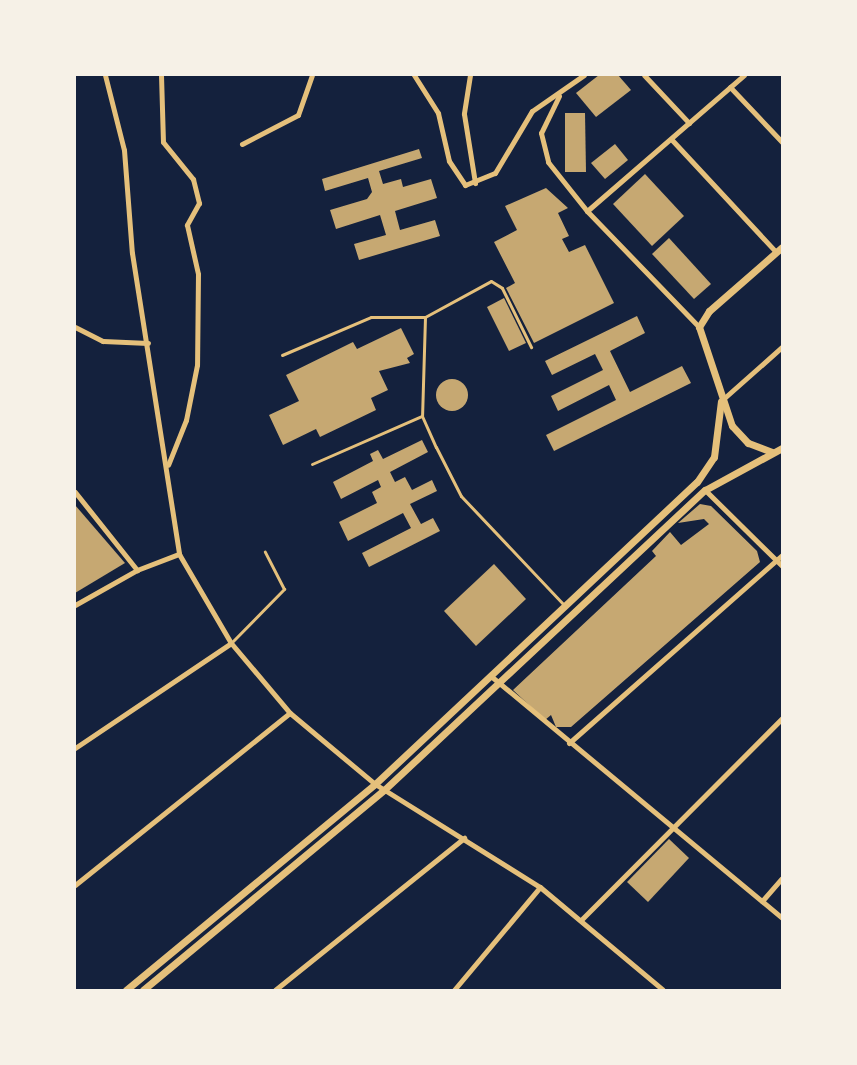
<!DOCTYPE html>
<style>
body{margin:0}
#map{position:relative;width:857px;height:1065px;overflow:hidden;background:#14213d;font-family:Montserrat,sans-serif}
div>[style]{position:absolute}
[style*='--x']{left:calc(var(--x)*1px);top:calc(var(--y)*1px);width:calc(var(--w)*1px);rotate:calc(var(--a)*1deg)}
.building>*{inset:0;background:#c6a872}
.round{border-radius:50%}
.service>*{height:3px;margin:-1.5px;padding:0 1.5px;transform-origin:1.5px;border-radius:1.5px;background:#e5c07b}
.minor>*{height:5px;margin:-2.5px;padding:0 2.5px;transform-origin:2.5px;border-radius:2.5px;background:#e5c07b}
.tertiary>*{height:7px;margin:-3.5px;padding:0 3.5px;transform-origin:3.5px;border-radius:3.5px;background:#e5c07b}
span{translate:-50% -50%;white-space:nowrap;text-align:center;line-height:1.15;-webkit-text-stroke:4.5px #f6f1e7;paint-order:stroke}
.frame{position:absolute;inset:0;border:76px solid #f6f1e7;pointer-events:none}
</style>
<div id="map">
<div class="building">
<i style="clip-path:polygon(599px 75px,618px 75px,631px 90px,596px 117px,576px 93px)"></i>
<i style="clip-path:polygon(565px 113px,585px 113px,586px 172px,565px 172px)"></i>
<i style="clip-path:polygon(615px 144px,628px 160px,605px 179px,591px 163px)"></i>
<i style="clip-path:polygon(419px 149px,422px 158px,379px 171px,383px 184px,401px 179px,403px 187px,431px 179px,437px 198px,395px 211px,400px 230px,435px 220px,440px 236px,359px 260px,354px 244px,386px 235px,380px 215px,336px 229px,330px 210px,367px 199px,372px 192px,368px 178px,325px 191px,322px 179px)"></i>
<i style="clip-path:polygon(645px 174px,684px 216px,652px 246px,613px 204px)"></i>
<i style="clip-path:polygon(546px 188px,568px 208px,558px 213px,569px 236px,562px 239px,569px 252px,585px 245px,614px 303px,534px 343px,506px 288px,515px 283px,494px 242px,517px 230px,505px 206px)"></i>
<i style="clip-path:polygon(669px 238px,711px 284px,694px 299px,652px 254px)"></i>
<i style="clip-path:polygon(504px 298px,526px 343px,509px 351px,487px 307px)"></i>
<i style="clip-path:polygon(637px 316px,645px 333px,610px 351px,630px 392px,682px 366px,691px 383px,554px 451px,546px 435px,616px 400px,609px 385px,558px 411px,551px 396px,603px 370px,595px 354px,552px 375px,545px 361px)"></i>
<i style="clip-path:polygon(401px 328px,414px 354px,407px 358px,410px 363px,379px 371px,388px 390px,371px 398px,376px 410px,320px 437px,316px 429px,283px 445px,269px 415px,299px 401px,286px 375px,353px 342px,357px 349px)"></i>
<i class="round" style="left:436px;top:379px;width:32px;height:32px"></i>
<i style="clip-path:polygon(422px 440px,428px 452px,390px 472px,395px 482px,405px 477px,412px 490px,432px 480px,437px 491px,410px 504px,421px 524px,433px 518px,440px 531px,369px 567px,362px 553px,411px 528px,403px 513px,348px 541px,339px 522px,377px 503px,372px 492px,381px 487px,378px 480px,341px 499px,333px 482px,373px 461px,370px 454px,378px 450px,383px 459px)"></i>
<i style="clip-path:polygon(700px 504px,711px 506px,757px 551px,760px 562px,571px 727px,556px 727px,551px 715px,545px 720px,513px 690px,656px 556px,652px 551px,670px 532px,681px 545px,709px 524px,704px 519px,678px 523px)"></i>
<i style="clip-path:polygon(75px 505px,125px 563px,75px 593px)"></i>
<i style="clip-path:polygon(494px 564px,526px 599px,476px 646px,444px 611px)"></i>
<i style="clip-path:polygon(669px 839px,689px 858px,648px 902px,627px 882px)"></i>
</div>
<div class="service">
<i style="--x:425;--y:317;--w:99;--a:91.7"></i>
<i style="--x:422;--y:416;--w:34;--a:66"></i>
<i style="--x:436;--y:447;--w:55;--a:63"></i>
<i style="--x:461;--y:496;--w:151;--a:46.6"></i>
<i style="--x:282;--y:355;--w:97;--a:-23.1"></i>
<i style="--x:371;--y:317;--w:54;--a:0"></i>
<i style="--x:425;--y:317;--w:75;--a:-28.6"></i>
<i style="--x:491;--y:281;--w:13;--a:32"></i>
<i style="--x:502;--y:288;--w:66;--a:63.8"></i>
<i style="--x:312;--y:464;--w:120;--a:-23.6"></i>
<i style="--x:231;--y:643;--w:76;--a:-45.5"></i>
<i style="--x:284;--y:589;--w:42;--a:-117.2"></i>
</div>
<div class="minor">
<i style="--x:105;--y:75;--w:77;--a:75.8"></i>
<i style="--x:124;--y:150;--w:103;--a:85.6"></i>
<i style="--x:132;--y:253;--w:305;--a:81.1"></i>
<i style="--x:179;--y:554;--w:103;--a:59.7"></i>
<i style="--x:231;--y:643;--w:92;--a:49.9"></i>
<i style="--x:290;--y:713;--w:111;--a:39.9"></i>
<i style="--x:375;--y:784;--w:195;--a:32"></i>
<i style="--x:540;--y:887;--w:160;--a:39.9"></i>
<i style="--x:161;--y:75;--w:67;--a:88.3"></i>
<i style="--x:163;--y:142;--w:48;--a:51"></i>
<i style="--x:193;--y:179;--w:25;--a:76"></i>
<i style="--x:199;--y:203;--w:25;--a:119"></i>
<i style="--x:187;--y:225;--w:50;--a:77.3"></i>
<i style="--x:198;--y:274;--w:91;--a:90.6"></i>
<i style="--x:197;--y:365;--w:56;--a:101.3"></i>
<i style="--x:186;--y:420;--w:48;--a:111.8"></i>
<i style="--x:414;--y:75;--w:45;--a:57.7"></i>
<i style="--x:438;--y:113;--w:49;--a:77.1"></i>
<i style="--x:449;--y:161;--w:29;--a:56"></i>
<i style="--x:465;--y:185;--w:32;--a:-22"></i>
<i style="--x:495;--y:173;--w:72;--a:-59.2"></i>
<i style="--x:532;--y:111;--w:63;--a:-34.7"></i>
<i style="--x:470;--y:75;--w:39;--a:99"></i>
<i style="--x:464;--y:114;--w:70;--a:80.9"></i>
<i style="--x:644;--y:75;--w:66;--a:46.8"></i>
<i style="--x:730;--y:87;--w:76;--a:46.6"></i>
<i style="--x:559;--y:96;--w:41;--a:115.9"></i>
<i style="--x:541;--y:133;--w:30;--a:76"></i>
<i style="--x:548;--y:162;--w:63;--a:51.5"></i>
<i style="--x:587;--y:211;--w:161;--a:46"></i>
<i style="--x:672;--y:140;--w:153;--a:47.1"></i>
<i style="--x:242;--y:144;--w:63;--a:-27.4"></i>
<i style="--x:298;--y:115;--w:42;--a:-70.7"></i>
<i style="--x:587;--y:211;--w:208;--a:-40.9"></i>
<i style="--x:75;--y:327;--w:31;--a:27"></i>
<i style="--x:103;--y:341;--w:45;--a:2.5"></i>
<i style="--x:722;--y:400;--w:80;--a:-41.5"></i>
<i style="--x:705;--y:490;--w:108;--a:44.6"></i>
<i style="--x:75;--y:492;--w:100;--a:51.5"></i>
<i style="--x:75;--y:605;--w:71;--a:-29.4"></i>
<i style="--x:137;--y:570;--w:45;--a:-20.9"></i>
<i style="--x:492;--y:677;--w:377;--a:39.7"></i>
<i style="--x:569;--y:743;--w:284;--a:-41.4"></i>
<i style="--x:75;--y:748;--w:188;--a:-33.9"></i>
<i style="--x:75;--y:885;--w:275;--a:-38.7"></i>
<i style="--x:762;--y:901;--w:30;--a:-49"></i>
<i style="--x:581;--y:920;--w:285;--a:-45.1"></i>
<i style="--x:275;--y:990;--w:243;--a:-38.8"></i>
<i style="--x:454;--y:990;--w:134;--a:-50.1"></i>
</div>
<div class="tertiary">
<i style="--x:772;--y:452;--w:26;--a:-159"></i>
<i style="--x:748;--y:443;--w:23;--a:-133"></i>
<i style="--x:732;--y:426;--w:104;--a:-108.4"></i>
<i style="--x:699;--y:327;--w:19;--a:-58"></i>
<i style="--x:709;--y:311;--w:97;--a:-41.2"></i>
<i style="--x:126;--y:990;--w:323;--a:-39.6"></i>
<i style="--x:375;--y:784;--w:441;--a:-43.2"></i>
<i style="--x:697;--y:482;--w:30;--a:-56"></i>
<i style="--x:714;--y:457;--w:56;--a:-82.9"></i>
<i style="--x:143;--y:990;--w:313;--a:-39.7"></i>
<i style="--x:384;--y:790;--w:439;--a:-43.1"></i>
<i style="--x:705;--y:490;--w:88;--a:-28.6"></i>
</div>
<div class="frame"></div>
</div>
